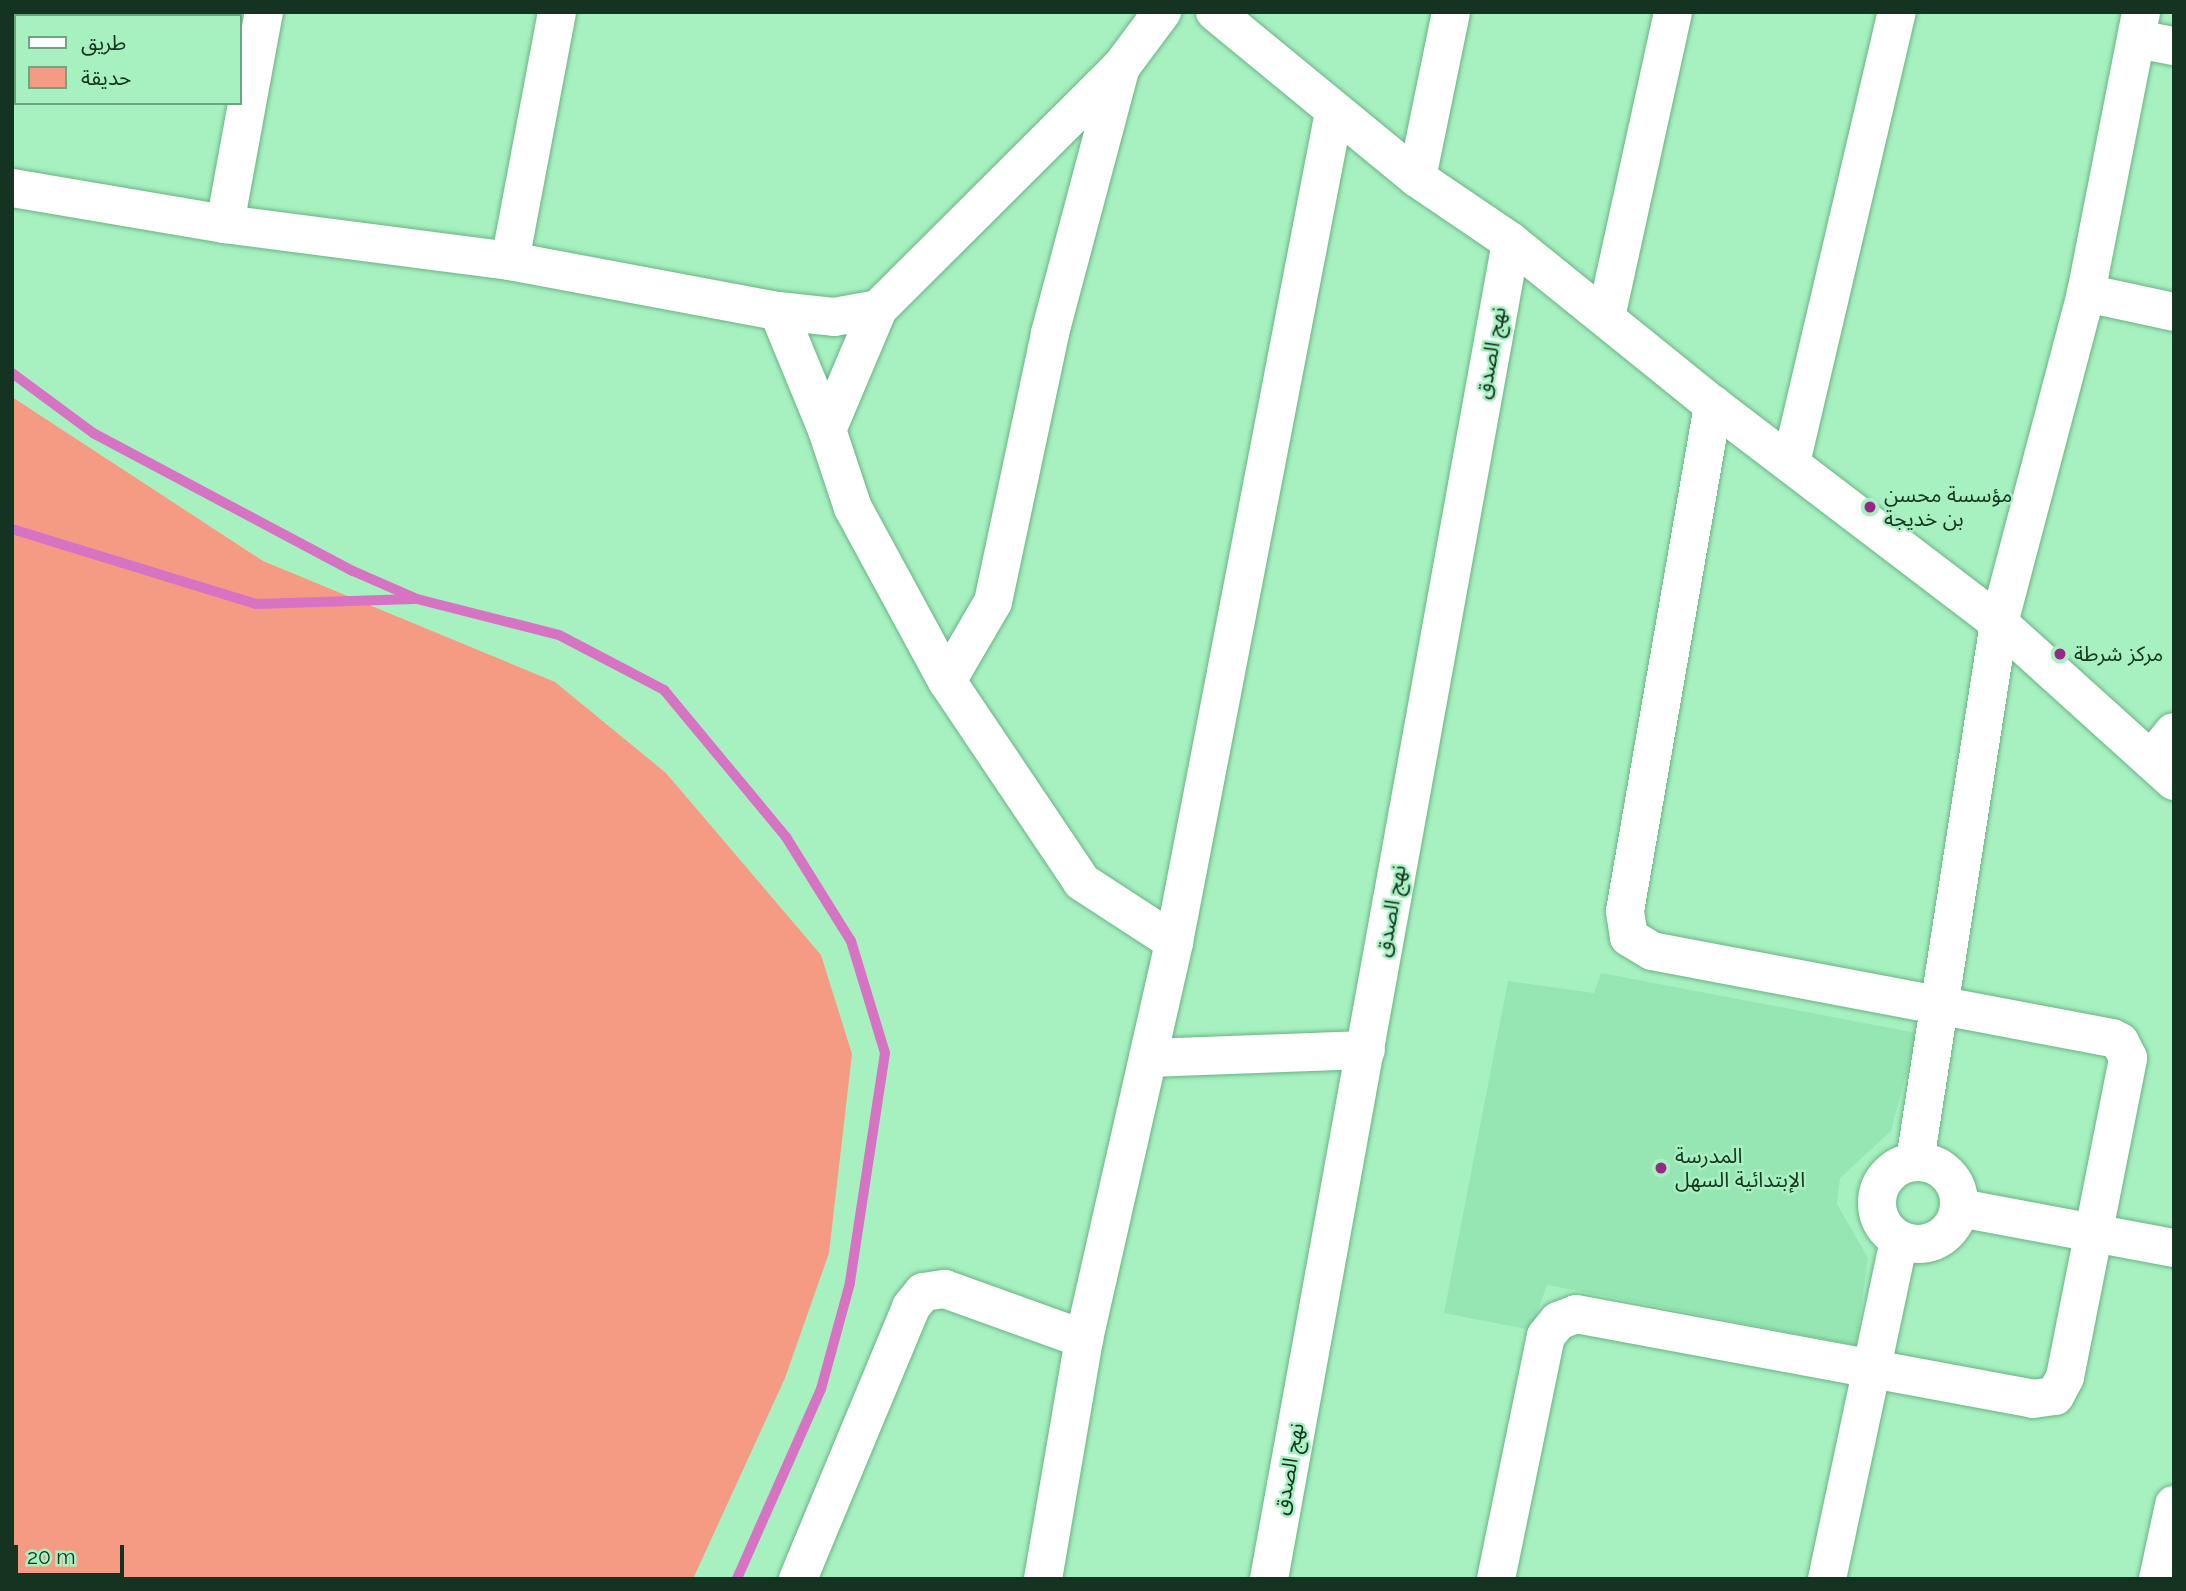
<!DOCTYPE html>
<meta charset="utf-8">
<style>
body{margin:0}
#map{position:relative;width:2186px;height:1591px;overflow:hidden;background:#a7f1c0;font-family:Raleway,"Noto Sans Arabic",sans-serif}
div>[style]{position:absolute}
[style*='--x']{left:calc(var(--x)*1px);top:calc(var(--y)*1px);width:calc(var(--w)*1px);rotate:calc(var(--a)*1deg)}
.built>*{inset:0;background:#95e6b2}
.green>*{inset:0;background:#f59b84}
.stream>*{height:10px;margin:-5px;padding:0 5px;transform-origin:5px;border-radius:5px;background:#d773c3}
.roads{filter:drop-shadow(0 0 2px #6ab284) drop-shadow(0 0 2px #6ab284)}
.minor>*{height:38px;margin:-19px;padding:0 19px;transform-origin:19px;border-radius:19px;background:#fff}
.minor>.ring{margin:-19px;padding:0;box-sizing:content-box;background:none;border:38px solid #fff;border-radius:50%}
.dots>*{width:19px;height:19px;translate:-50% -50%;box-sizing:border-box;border:4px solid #a7f1c0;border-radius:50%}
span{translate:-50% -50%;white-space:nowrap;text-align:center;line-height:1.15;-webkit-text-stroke:5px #a7f1c0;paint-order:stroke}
.street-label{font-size:21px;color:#153321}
.poi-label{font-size:21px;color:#153321}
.left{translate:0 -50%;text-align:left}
.frame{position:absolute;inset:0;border:14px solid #153321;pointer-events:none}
.legend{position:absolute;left:14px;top:14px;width:228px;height:91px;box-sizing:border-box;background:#a7f1c0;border:2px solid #6da580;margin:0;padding:9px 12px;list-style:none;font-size:21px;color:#153321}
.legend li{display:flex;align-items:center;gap:14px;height:35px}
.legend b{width:35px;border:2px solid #6da580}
.scale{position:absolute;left:14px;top:1545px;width:110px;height:32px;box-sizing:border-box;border:4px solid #153321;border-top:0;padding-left:9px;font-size:21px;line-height:24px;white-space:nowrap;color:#153321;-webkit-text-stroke:5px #a7f1c0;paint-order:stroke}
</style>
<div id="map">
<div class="built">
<i style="clip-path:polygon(1601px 973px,1917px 1033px,1891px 1131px,1840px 1178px,1837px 1204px,1868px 1258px,1856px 1345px,1547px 1285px,1531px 1330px,1444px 1313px,1508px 981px,1594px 993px)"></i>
</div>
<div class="green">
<i style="clip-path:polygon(12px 397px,263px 561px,555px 682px,666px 773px,821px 955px,852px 1054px,829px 1253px,785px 1378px,693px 1579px,12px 1579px)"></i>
</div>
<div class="stream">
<i style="--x:12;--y:373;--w:101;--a:36.5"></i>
<i style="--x:93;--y:433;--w:294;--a:28"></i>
<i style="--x:353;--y:571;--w:70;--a:23.6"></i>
<i style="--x:417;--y:599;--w:146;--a:14.2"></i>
<i style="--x:559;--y:635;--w:119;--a:27.6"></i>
<i style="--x:664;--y:690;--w:191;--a:50.3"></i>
<i style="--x:786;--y:837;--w:123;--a:58"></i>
<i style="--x:851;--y:941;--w:117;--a:73.1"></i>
<i style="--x:885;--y:1053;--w:233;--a:98.7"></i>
<i style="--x:850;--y:1283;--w:110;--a:105.3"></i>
<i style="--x:821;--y:1389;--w:208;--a:113.9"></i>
<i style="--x:12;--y:529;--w:255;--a:17.1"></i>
<i style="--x:256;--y:604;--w:158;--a:-1.8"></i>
</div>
<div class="roads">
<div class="minor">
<i style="--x:1215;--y:12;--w:261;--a:39.4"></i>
<i style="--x:1417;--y:178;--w:114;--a:34.2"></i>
<i style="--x:1511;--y:242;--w:260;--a:38.9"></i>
<i style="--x:1713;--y:405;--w:360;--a:37.3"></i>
<i style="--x:1999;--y:623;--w:236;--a:42.1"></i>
<i style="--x:12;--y:15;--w:7;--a:8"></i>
<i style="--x:97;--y:16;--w:4;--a:-90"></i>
<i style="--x:2137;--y:39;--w:38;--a:11"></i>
<i style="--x:1417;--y:178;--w:169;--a:-78.4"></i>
<i style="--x:12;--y:188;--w:216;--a:9.6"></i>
<i style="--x:225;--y:224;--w:287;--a:7.4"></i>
<i style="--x:510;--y:261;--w:273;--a:10.6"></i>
<i style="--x:778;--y:311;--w:56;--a:6.1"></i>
<i style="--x:834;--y:317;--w:45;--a:-10.3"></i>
<i style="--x:225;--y:224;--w:216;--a:-79.6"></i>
<i style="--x:510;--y:261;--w:253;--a:-79.3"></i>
<i style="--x:2086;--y:293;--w:90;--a:12.2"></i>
<i style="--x:778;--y:311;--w:129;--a:67.6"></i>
<i style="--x:827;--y:430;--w:82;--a:71.6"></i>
<i style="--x:853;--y:508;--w:197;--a:61.5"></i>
<i style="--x:947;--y:681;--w:242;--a:56.1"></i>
<i style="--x:1082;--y:882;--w:110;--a:33.1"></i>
<i style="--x:1606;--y:317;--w:312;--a:-77.6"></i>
<i style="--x:827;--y:430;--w:131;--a:-67.1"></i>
<i style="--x:878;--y:309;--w:343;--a:-44.9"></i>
<i style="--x:1121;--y:67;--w:69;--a:-53.3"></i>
<i style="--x:1791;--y:463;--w:463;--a:-76.8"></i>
<i style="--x:947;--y:681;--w:91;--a:-59.8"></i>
<i style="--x:993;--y:602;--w:275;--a:-78"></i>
<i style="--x:1050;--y:333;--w:275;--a:-75.1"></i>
<i style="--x:2151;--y:760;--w:36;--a:-51"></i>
<i style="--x:1148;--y:1058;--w:218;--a:-2.1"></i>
<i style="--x:1915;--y:1161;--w:545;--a:-81.13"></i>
<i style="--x:1999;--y:623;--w:341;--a:-75.2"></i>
<i style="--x:2086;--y:293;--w:286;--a:-78.9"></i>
<i class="ring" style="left:1877px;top:1162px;width:44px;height:44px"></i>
<i style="--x:1960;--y:1208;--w:218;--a:10.6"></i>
<i style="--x:798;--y:1579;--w:295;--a:-67.4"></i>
<i style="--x:911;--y:1307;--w:19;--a:-51"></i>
<i style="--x:923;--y:1292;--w:22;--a:-8"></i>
<i style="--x:945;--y:1289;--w:148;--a:19.8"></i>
<i style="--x:1043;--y:1579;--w:243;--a:-80.3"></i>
<i style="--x:1084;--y:1339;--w:407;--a:-77.2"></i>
<i style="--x:1174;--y:942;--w:845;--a:-79.09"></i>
<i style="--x:1269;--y:1579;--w:1359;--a:-79.74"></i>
<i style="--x:1496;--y:1579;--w:248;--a:-78.4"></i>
<i style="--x:1546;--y:1336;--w:19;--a:-51"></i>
<i style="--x:1558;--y:1321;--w:19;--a:-21"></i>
<i style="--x:1576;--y:1314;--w:465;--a:10.5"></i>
<i style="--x:2033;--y:1399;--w:22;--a:-8"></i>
<i style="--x:2055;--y:1396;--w:21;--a:-62"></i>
<i style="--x:2065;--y:1377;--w:325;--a:-78.8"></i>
<i style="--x:2128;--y:1058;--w:18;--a:-117"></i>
<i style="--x:2120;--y:1042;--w:9;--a:-153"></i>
<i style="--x:2112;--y:1038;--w:468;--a:-169.3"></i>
<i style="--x:1652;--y:951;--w:27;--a:-149"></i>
<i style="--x:1629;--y:937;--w:26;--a:-99"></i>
<i style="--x:1625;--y:911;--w:514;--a:-80.13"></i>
<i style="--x:1827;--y:1579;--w:346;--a:-78"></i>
<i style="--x:2158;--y:1579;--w:76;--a:-77.8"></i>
</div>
</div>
<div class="dots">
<i style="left:1870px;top:507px;background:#982887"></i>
<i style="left:2060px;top:654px;background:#982887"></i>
<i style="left:1661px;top:1168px;background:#982887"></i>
</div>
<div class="street-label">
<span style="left:1491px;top:353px;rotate:-80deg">نهج الصدق</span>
<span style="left:1391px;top:911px;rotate:-80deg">نهج الصدق</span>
<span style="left:1289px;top:1469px;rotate:-80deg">نهج الصدق</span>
</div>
<div class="poi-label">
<span class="left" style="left:1884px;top:507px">مؤسسة محسن<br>بن خديجة</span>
<span class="left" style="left:2074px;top:654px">مركز شرطة</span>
<span class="left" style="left:1675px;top:1168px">المدرسة<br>الإبتدائية السهل</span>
</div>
<div class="frame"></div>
<ul class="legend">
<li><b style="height:9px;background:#fff"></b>طريق</li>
<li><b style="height:19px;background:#f59b84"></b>حديقة</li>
</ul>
<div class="scale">20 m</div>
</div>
